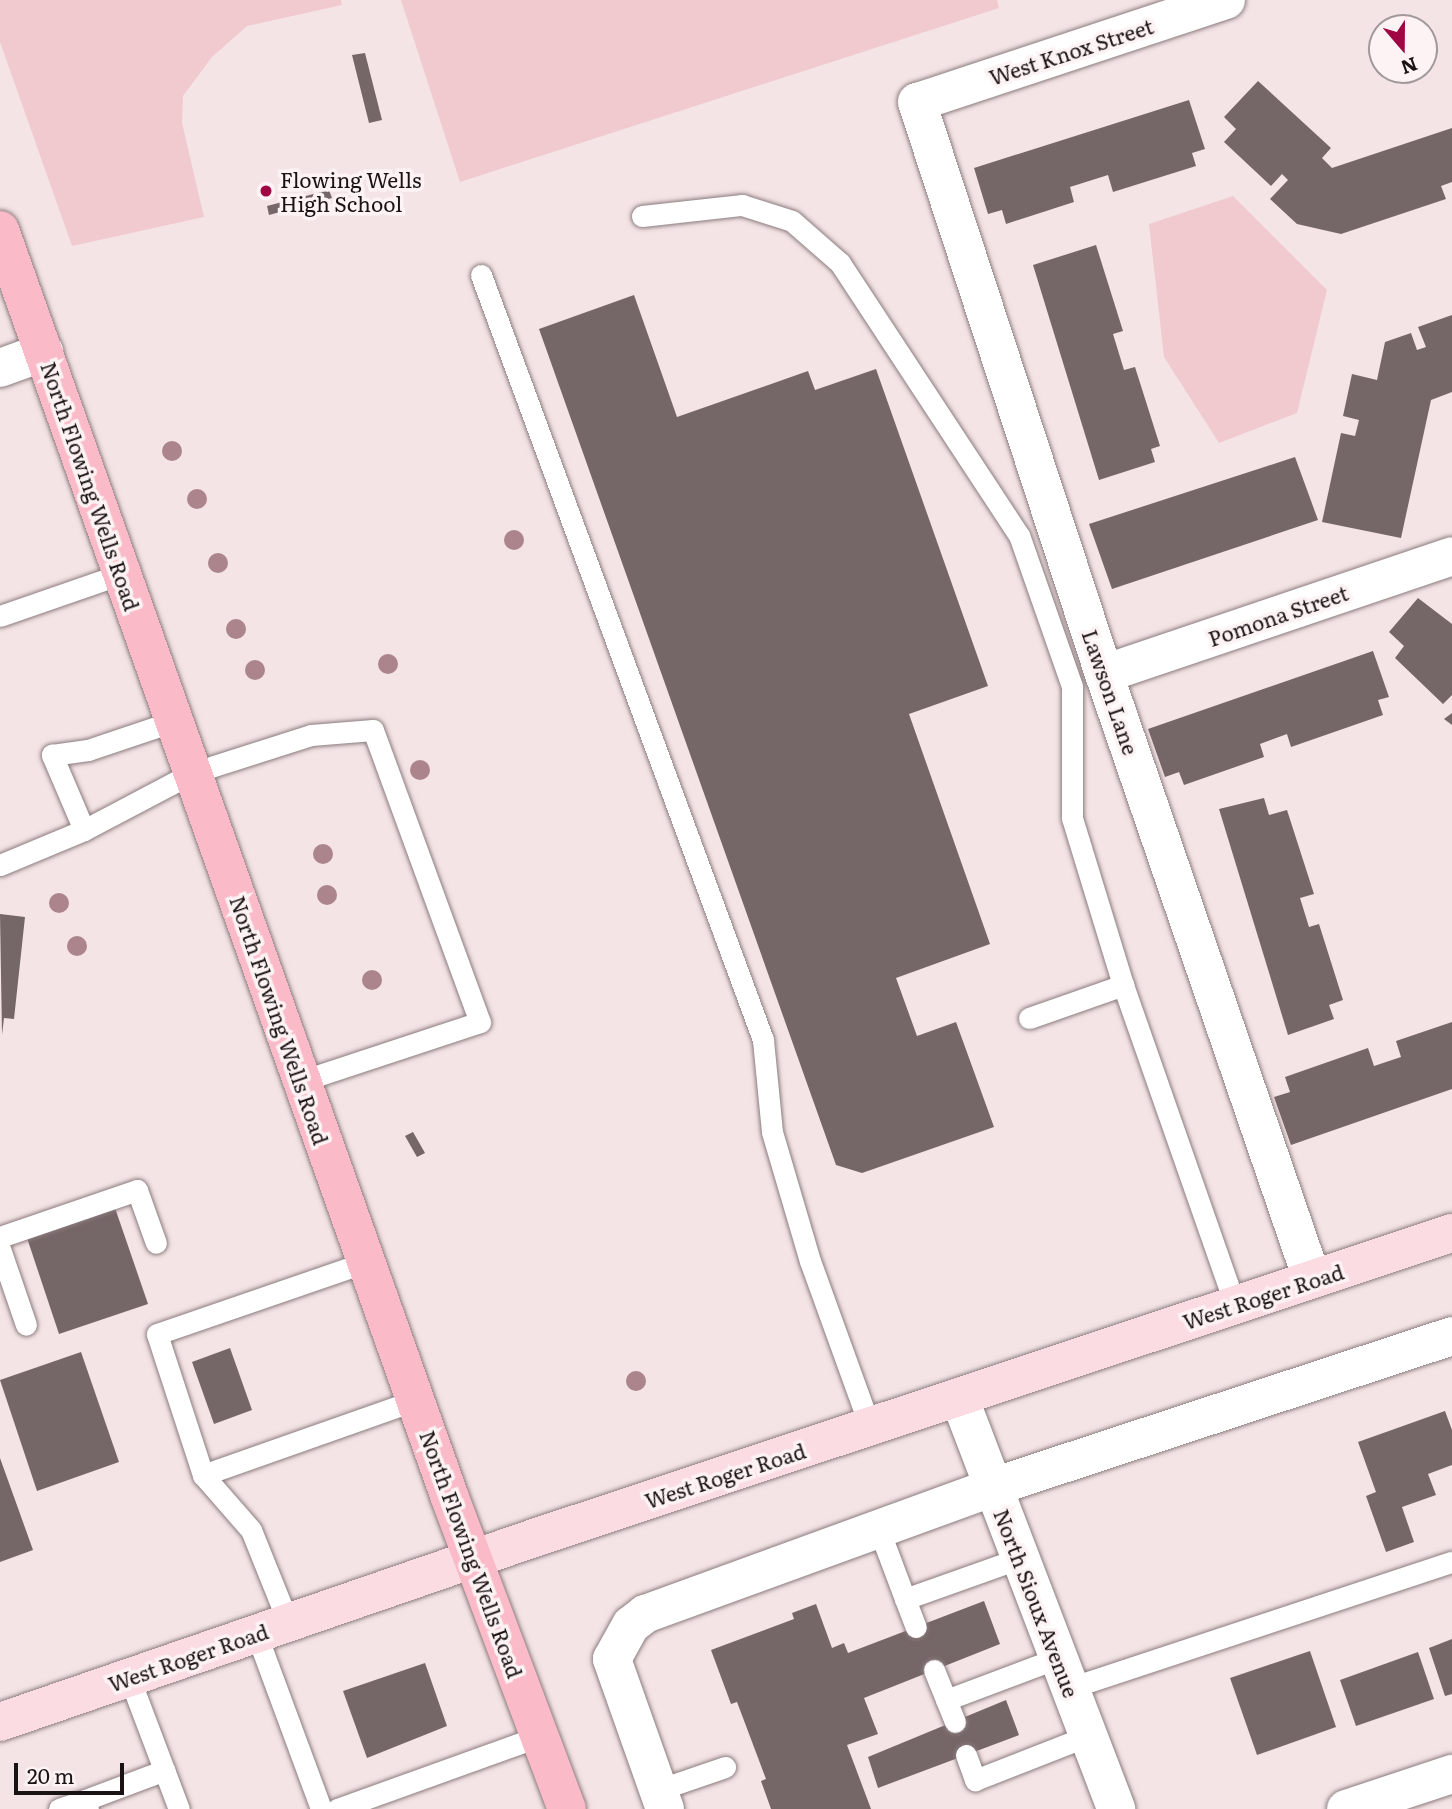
<!DOCTYPE html>
<style>
body{margin:0}
#map{position:relative;width:1452px;height:1809px;overflow:hidden;background:#f4e4e6;font-family:Literata,serif}
div>[style]{position:absolute}
[style*='--x']{left:calc(var(--x)*1px);top:calc(var(--y)*1px);width:calc(var(--w)*1px);rotate:calc(var(--a)*1deg)}
.green>*{inset:0;background:#f1cacf}
.building>*{inset:0;background:#756668}
.roads{filter:drop-shadow(0 0 2px #8b7c7e) drop-shadow(0 0 2px #8b7c7e)}
.lane>*{height:21px;margin:-10.5px;padding:0 10.5px;transform-origin:10.5px;border-radius:10.5px;background:#fff}
.street>*{height:38px;margin:-19px;padding:0 19px;transform-origin:19px;border-radius:19px;background:#fff}
.secondary>*{height:38px;margin:-19px;padding:0 19px;transform-origin:19px;border-radius:19px;background:#fcdce3}
.primary>*{height:38px;margin:-19px;padding:0 19px;transform-origin:19px;border-radius:19px;background:#fabac7}
.trees>*{width:20px;height:20px;margin:-10px;border-radius:50%;background:#ab848c}
.dots>*{width:19px;height:19px;translate:-50% -50%;box-sizing:border-box;border:4px solid #fdf3f4;border-radius:50%}
span{translate:-50% -50%;white-space:nowrap;text-align:center;line-height:1.15;-webkit-text-stroke:7px #fdf3f4;paint-order:stroke}
.street-label{font-size:21px;color:#191314}
.poi-label{font-size:21px;color:#191314}
.left{translate:0 -50%;text-align:left}
.north{position:absolute;left:1368px;top:14px;width:70px;height:70px;box-sizing:border-box;background:#fdf3f4;border:2px solid #a2999a;border-radius:50%;rotate:160deg;font-size:19px;font-weight:700;line-height:28px;text-align:center;color:#191314}
.north::after{content:'';display:block;margin:auto;width:24px;height:32px;background:#a10644;clip-path:polygon(50% 0,100% 100%,50% 72%,0 100%)}
.scale{position:absolute;left:14px;top:1763px;width:110px;height:32px;box-sizing:border-box;border:4px solid #191314;border-top:0;padding-left:9px;font-size:21px;line-height:24px;white-space:nowrap;color:#191314;-webkit-text-stroke:5px #fdf3f4;paint-order:stroke}
</style>
<div id="map">
<div class="green">
<i style="clip-path:polygon(0 0,341px 0,342px 5px,247px 26px,212px 57px,183px 96px,182px 123px,204px 217px,72px 246px,0 42px)"></i>
<i style="clip-path:polygon(401px 0,997px 0,999px 8px,460px 182px)"></i>
<i style="clip-path:polygon(1233px 196px,1327px 290px,1297px 413px,1219px 443px,1164px 357px,1149px 224px)"></i>
</div>
<div class="building">
<i style="clip-path:polygon(365px 53px,382px 120px,369px 123px,352px 55px)"></i>
<i style="clip-path:polygon(1258px 81px,1331px 148px,1322px 158px,1332px 168px,1452px 128px,1452px 182px,1441px 186px,1446px 199px,1341px 234px,1297px 224px,1270px 199px,1288px 180px,1282px 174px,1271px 186px,1224px 142px,1236px 129px,1224px 117px)"></i>
<i style="clip-path:polygon(1189px 100px,1205px 149px,1192px 153px,1196px 166px,1113px 192px,1108px 175px,1070px 187px,1074px 202px,1006px 224px,1002px 210px,988px 214px,974px 168px)"></i>
<i style="clip-path:polygon(329px 190px,332px 198px,269px 215px,267px 206px)"></i>
<i style="clip-path:polygon(1096px 245px,1123px 331px,1113px 334px,1124px 370px,1135px 367px,1160px 446px,1151px 449px,1155px 462px,1099px 480px,1033px 265px)"></i>
<i style="clip-path:polygon(634px 295px,677px 417px,808px 371px,815px 390px,876px 369px,988px 686px,909px 714px,990px 944px,896px 978px,917px 1036px,956px 1022px,994px 1127px,862px 1173px,836px 1165px,539px 329px)"></i>
<i style="clip-path:polygon(1452px 315px,1452px 392px,1431px 400px,1401px 538px,1322px 522px,1341px 433px,1355px 436px,1359px 420px,1343px 416px,1352px 374px,1377px 380px,1385px 342px,1411px 333px,1417px 350px,1426px 347px,1418px 327px)"></i>
<i style="clip-path:polygon(1295px 457px,1318px 520px,1112px 589px,1089px 524px)"></i>
<i style="clip-path:polygon(1418px 598px,1452px 624px,1452px 695px,1443px 704px,1395px 658px,1404px 646px,1389px 632px)"></i>
<i style="clip-path:polygon(1373px 651px,1389px 697px,1378px 700px,1383px 715px,1291px 747px,1287px 734px,1260px 744px,1264px 757px,1184px 785px,1179px 772px,1165px 777px,1148px 729px)"></i>
<i style="clip-path:polygon(1452px 713px,1452px 725px,1444px 719px)"></i>
<i style="clip-path:polygon(1264px 798px,1269px 815px,1287px 810px,1314px 894px,1300px 898px,1309px 927px,1319px 924px,1343px 1000px,1329px 1005px,1334px 1019px,1288px 1035px,1219px 809px)"></i>
<i style="clip-path:polygon(0 914px,25px 917px,14px 1019px,4px 1018px,2px 1035px)"></i>
<i style="clip-path:polygon(1452px 1022px,1452px 1089px,1291px 1145px,1274px 1097px,1290px 1092px,1285px 1077px,1368px 1048px,1374px 1066px,1401px 1057px,1396px 1041px)"></i>
<i style="clip-path:polygon(413px 1132px,425px 1153px,417px 1157px,405px 1136px)"></i>
<i style="clip-path:polygon(115px 1208px,148px 1304px,59px 1334px,27px 1238px)"></i>
<i style="clip-path:polygon(230px 1348px,252px 1410px,214px 1424px,192px 1362px)"></i>
<i style="clip-path:polygon(81px 1352px,119px 1462px,37px 1491px,0 1380px)"></i>
<i style="clip-path:polygon(1445px 1411px,1452px 1430px,1452px 1465px,1428px 1474px,1436px 1495px,1402px 1507px,1414px 1542px,1386px 1552px,1366px 1496px,1376px 1492px,1358px 1442px)"></i>
<i style="clip-path:polygon(0 1458px,33px 1550px,0 1562px)"></i>
<i style="clip-path:polygon(984px 1601px,1000px 1644px,864px 1698px,878px 1734px,847px 1745px,871px 1809px,771px 1809px,761px 1781px,766px 1779px,737px 1702px,731px 1704px,711px 1650px,794px 1619px,792px 1613px,816px 1604px,832px 1648px,844px 1643px,848px 1653px)"></i>
<i style="clip-path:polygon(1452px 1639px,1452px 1694px,1445px 1696px,1429px 1648px)"></i>
<i style="clip-path:polygon(1310px 1651px,1336px 1727px,1257px 1755px,1230px 1678px)"></i>
<i style="clip-path:polygon(1418px 1652px,1434px 1699px,1356px 1726px,1340px 1680px)"></i>
<i style="clip-path:polygon(425px 1663px,447px 1726px,367px 1758px,343px 1691px)"></i>
<i style="clip-path:polygon(1006px 1700px,1019px 1735px,878px 1788px,868px 1757px)"></i>
</div>
<div class="roads">
<div class="lane">
<i style="--x:642;--y:216;--w:101;--a:-6.3"></i>
<i style="--x:742;--y:205;--w:52;--a:17.7"></i>
<i style="--x:792;--y:221;--w:64;--a:41.2"></i>
<i style="--x:840;--y:263;--w:326;--a:56.7"></i>
<i style="--x:1019;--y:535;--w:160;--a:70.7"></i>
<i style="--x:1072;--y:686;--w:132;--a:90"></i>
<i style="--x:1072;--y:818;--w:175;--a:73"></i>
<i style="--x:1123;--y:985;--w:339;--a:70.7"></i>
<i style="--x:481;--y:275;--w:815;--a:69.76"></i>
<i style="--x:763;--y:1040;--w:92;--a:84.4"></i>
<i style="--x:772;--y:1132;--w:134;--a:73.6"></i>
<i style="--x:810;--y:1261;--w:177;--a:70.1"></i>
<i style="--x:0;--y:616;--w:128;--a:-19.1"></i>
<i style="--x:84;--y:830;--w:82;--a:-113.1"></i>
<i style="--x:52;--y:755;--w:36;--a:-8"></i>
<i style="--x:88;--y:750;--w:91;--a:-18.6"></i>
<i style="--x:0;--y:865;--w:91;--a:-22.6"></i>
<i style="--x:84;--y:830;--w:122;--a:-27.8"></i>
<i style="--x:192;--y:773;--w:125;--a:-17.7"></i>
<i style="--x:311;--y:735;--w:62;--a:-4.6"></i>
<i style="--x:373;--y:730;--w:311;--a:69.9"></i>
<i style="--x:480;--y:1022;--w:188;--a:161.7"></i>
<i style="--x:1029;--y:1018;--w:100;--a:-19.3"></i>
<i style="--x:0;--y:1237;--w:145;--a:-18.9"></i>
<i style="--x:137;--y:1190;--w:56;--a:70.3"></i>
<i style="--x:0;--y:1249;--w:80;--a:71.1"></i>
<i style="--x:203;--y:1475;--w:226;--a:-19.4"></i>
<i style="--x:878;--y:1527;--w:77;--a:69.4"></i>
<i style="--x:905;--y:1599;--w:122;--a:-19.6"></i>
<i style="--x:905;--y:1599;--w:30;--a:69"></i>
<i style="--x:288;--y:1622;--w:99;--a:-111.9"></i>
<i style="--x:251;--y:1530;--w:73;--a:-131.1"></i>
<i style="--x:203;--y:1475;--w:148;--a:-108.1"></i>
<i style="--x:157;--y:1334;--w:221;--a:-19"></i>
<i style="--x:256;--y:1633;--w:188;--a:69.7"></i>
<i style="--x:934;--y:1670;--w:56;--a:68"></i>
<i style="--x:129;--y:1677;--w:141;--a:69.3"></i>
<i style="--x:1070;--y:1688;--w:402;--a:-18.3"></i>
<i style="--x:946;--y:1700;--w:120;--a:-20.6"></i>
<i style="--x:966;--y:1755;--w:27;--a:70"></i>
<i style="--x:975;--y:1780;--w:120;--a:-21.4"></i>
<i style="--x:658;--y:1790;--w:71;--a:-18.9"></i>
<i style="--x:59;--y:1809;--w:28;--a:-19"></i>
<i style="--x:88;--y:1809;--w:9;--a:-108"></i>
<i style="--x:85;--y:1800;--w:85;--a:-20.6"></i>
<i style="--x:337;--y:1809;--w:216;--a:-19.8"></i>
</div>
<div class="street">
<i style="--x:1226;--y:0;--w:325;--a:161.7"></i>
<i style="--x:917;--y:102;--w:602;--a:71.9"></i>
<i style="--x:1104;--y:674;--w:640;--a:71.03"></i>
<i style="--x:0;--y:368;--w:47;--a:-20"></i>
<i style="--x:1104;--y:674;--w:367;--a:-18.7"></i>
<i style="--x:959;--y:1397;--w:441;--a:69.1"></i>
<i style="--x:665;--y:1809;--w:159;--a:-109.5"></i>
<i style="--x:612;--y:1659;--w:39;--a:-61"></i>
<i style="--x:631;--y:1625;--w:18;--a:-38"></i>
<i style="--x:645;--y:1614;--w:370;--a:-20"></i>
<i style="--x:993;--y:1487;--w:483;--a:-18.2"></i>
<i style="--x:1346;--y:1809;--w:112;--a:-18.3"></i>
</div>
<div class="secondary">
<i style="--x:0;--y:1722;--w:571;--a:-19.01"></i>
<i style="--x:540;--y:1536;--w:961;--a:-18.38"></i>
</div>
<div class="primary">
<i style="--x:0;--y:230;--w:1345;--a:70.46"></i>
<i style="--x:450;--y:1498;--w:332;--a:69.4"></i>
</div>
</div>
<div class="trees">
<i style="left:172px;top:451px"></i>
<i style="left:197px;top:499px"></i>
<i style="left:514px;top:540px"></i>
<i style="left:218px;top:563px"></i>
<i style="left:236px;top:629px"></i>
<i style="left:388px;top:664px"></i>
<i style="left:255px;top:670px"></i>
<i style="left:420px;top:770px"></i>
<i style="left:323px;top:854px"></i>
<i style="left:327px;top:895px"></i>
<i style="left:59px;top:903px"></i>
<i style="left:77px;top:946px"></i>
<i style="left:372px;top:980px"></i>
<i style="left:636px;top:1381px"></i>
</div>
<div class="dots">
<i style="left:266px;top:191px;background:#a10644"></i>
</div>
<div class="street-label">
<span style="left:1071px;top:51px;rotate:-18deg">West Knox Street</span>
<span style="left:91px;top:486px;rotate:71deg">North Flowing Wells Road</span>
<span style="left:1278px;top:615px;rotate:-19deg">Pomona Street</span>
<span style="left:1111px;top:692px;rotate:71deg">Lawson Lane</span>
<span style="left:280px;top:1020px;rotate:71deg">North Flowing Wells Road</span>
<span style="left:1263px;top:1296px;rotate:-18deg">West Roger Road</span>
<span style="left:725px;top:1475px;rotate:-18deg">West Roger Road</span>
<span style="left:472px;top:1554px;rotate:70deg">North Flowing Wells Road</span>
<span style="left:1037px;top:1603px;rotate:69deg">North Sioux Avenue</span>
<span style="left:188px;top:1657px;rotate:-19deg">West Roger Road</span>
</div>
<div class="poi-label">
<span class="left" style="left:280px;top:191px">Flowing Wells<br>High School</span>
</div>
<div class="north">N</div>
<div class="scale">20 m</div>
</div>
